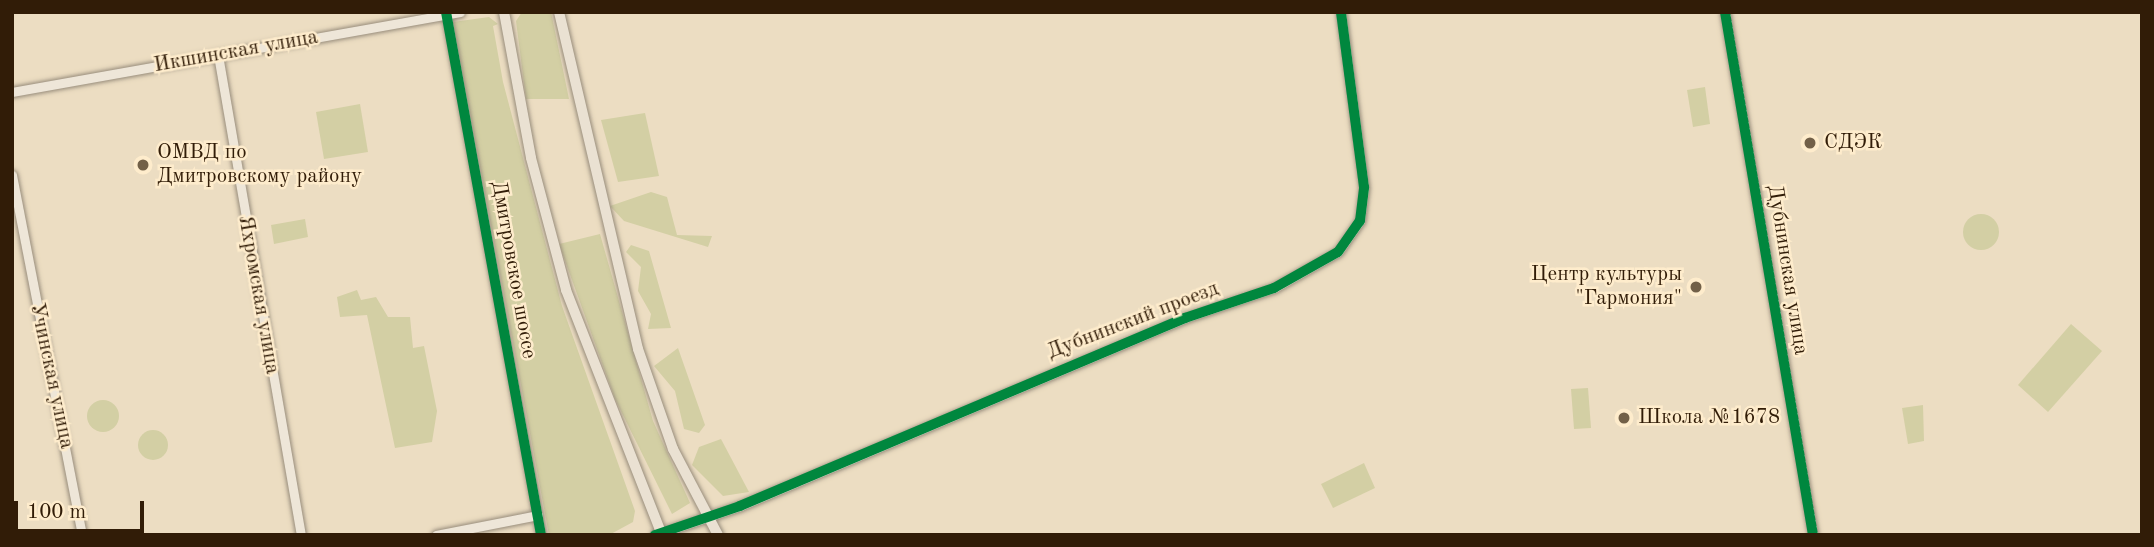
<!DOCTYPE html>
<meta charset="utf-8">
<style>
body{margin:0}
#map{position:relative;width:2154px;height:547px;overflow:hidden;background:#ecddc2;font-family:"Old Standard TT",serif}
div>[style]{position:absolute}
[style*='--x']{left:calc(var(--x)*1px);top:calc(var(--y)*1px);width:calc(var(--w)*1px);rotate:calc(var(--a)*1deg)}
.green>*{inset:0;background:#d3cfa4}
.round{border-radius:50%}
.roads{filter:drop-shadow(0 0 2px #988d7c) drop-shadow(0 0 2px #988d7c)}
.minor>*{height:9px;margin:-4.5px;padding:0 4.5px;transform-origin:4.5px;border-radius:4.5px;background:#eee6d8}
.major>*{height:10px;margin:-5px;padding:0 5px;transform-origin:5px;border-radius:5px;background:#eae1d2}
.cycleway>*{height:10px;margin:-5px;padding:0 5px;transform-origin:5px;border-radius:5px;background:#00873e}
.dots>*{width:19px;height:19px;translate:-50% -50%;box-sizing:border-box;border:4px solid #feeccc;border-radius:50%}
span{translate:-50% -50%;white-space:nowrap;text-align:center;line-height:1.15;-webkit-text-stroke:5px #feeccc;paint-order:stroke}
.street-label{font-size:21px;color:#311c07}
.poi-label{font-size:21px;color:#311c07}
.left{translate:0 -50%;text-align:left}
.right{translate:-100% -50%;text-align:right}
.frame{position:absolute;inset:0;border:14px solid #311c07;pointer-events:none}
.scale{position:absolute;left:14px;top:501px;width:130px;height:32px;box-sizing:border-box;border:4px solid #311c07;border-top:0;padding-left:9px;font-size:21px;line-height:24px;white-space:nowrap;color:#311c07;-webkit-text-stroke:5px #feeccc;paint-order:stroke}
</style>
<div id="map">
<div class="green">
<i style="clip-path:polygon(522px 12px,551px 12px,569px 99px,526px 99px,516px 21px)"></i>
<i style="clip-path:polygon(489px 17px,498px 24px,493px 26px,503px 82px,562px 306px,635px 511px,633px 522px,609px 535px,549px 535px,453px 22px)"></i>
<i style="clip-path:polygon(1705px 87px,1710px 124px,1693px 127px,1687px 90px)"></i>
<i style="clip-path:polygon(360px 104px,368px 152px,324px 159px,316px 112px)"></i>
<i style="clip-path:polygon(645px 113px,659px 176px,618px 182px,601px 120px)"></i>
<i style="clip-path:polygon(651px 192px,667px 197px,677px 235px,712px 236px,708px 247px,624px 221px,610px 206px)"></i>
<i class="round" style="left:1963px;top:214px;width:36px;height:36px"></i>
<i style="clip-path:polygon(305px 219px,308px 237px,274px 244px,271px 225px)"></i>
<i style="clip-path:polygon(600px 234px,653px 421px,690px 503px,672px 514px,615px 399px,559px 244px)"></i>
<i style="clip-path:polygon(631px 245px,649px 251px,671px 328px,648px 329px,651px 314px,638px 291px,641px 267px,626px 252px)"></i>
<i style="clip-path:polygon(357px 290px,361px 300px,376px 297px,388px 317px,410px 317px,413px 348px,424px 346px,437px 411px,432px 442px,395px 448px,367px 315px,340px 317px,337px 297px)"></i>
<i style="clip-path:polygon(2071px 324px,2102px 351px,2048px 412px,2018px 385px)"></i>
<i style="clip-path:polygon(678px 348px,705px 425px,699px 433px,684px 429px,675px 391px,654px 366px)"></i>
<i style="clip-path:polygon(1588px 388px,1591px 428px,1574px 429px,1571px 389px)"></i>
<i class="round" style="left:87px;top:400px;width:32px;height:32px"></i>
<i style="clip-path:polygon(1923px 405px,1924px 441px,1908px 444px,1902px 408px)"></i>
<i class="round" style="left:138px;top:430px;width:30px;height:30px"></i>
<i style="clip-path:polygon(721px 439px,749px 492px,723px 496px,692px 465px,699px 447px)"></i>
<i style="clip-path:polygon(1364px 463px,1375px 488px,1333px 508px,1321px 484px)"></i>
</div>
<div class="roads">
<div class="minor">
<i style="--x:446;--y:12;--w:532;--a:79.7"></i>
<i style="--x:1725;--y:12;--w:530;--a:80.45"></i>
<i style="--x:218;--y:55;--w:487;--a:80.2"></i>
<i style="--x:12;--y:92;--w:455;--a:-10.1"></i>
<i style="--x:12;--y:175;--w:367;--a:79"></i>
<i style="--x:436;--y:535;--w:104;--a:-11.1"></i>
<i style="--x:655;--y:535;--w:90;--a:-18.8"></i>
<i style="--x:740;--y:506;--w:483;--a:-22.9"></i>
<i style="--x:1185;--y:318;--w:94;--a:-18.6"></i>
<i style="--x:1274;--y:288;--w:73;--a:-29.4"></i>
<i style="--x:1338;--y:252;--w:38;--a:-55"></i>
<i style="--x:1360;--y:221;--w:34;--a:-83"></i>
<i style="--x:1364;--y:187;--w:177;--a:-97.5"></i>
</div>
<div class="major">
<i style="--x:504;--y:12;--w:148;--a:79.5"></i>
<i style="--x:531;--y:158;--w:137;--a:75.1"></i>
<i style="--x:566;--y:290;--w:263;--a:68.6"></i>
<i style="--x:559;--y:12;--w:346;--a:76.8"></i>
<i style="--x:638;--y:349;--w:106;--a:70.7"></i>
<i style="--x:673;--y:449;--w:97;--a:62.4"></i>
</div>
</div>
<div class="cycleway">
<i style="--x:446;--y:12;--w:532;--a:79.7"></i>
<i style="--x:1725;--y:12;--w:530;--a:80.45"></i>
<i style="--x:655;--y:535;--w:90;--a:-18.8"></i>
<i style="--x:740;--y:506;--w:483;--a:-22.9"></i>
<i style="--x:1185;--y:318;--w:94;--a:-18.6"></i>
<i style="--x:1274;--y:288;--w:73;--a:-29.4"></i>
<i style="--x:1338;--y:252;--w:38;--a:-55"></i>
<i style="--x:1360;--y:221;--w:34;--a:-83"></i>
<i style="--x:1364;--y:187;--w:177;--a:-97.5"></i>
</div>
<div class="dots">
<i style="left:1810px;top:143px;background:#726048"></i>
<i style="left:143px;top:165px;background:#726048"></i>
<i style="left:1696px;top:287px;background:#726048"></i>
<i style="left:1624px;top:418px;background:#726048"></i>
</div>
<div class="street-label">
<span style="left:236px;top:52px;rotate:-10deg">Икшинская улица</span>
<span style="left:513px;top:270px;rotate:80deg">Дмитровское шоссе</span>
<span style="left:1787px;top:270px;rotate:81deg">Дубнинская улица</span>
<span style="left:258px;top:295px;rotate:80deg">Яхромская улица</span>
<span style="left:1133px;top:321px;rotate:-21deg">Дубнинский проезд</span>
<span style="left:51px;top:376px;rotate:78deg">Учинская улица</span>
</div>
<div class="poi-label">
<span class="left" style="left:1824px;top:143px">СДЭК</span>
<span class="left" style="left:157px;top:165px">ОМВД по<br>Дмитровскому району</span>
<span class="right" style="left:1682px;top:287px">Центр культуры<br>"Гармония"</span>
<span class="left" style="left:1638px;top:418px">Школа №1678</span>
</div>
<div class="frame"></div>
<div class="scale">100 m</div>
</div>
